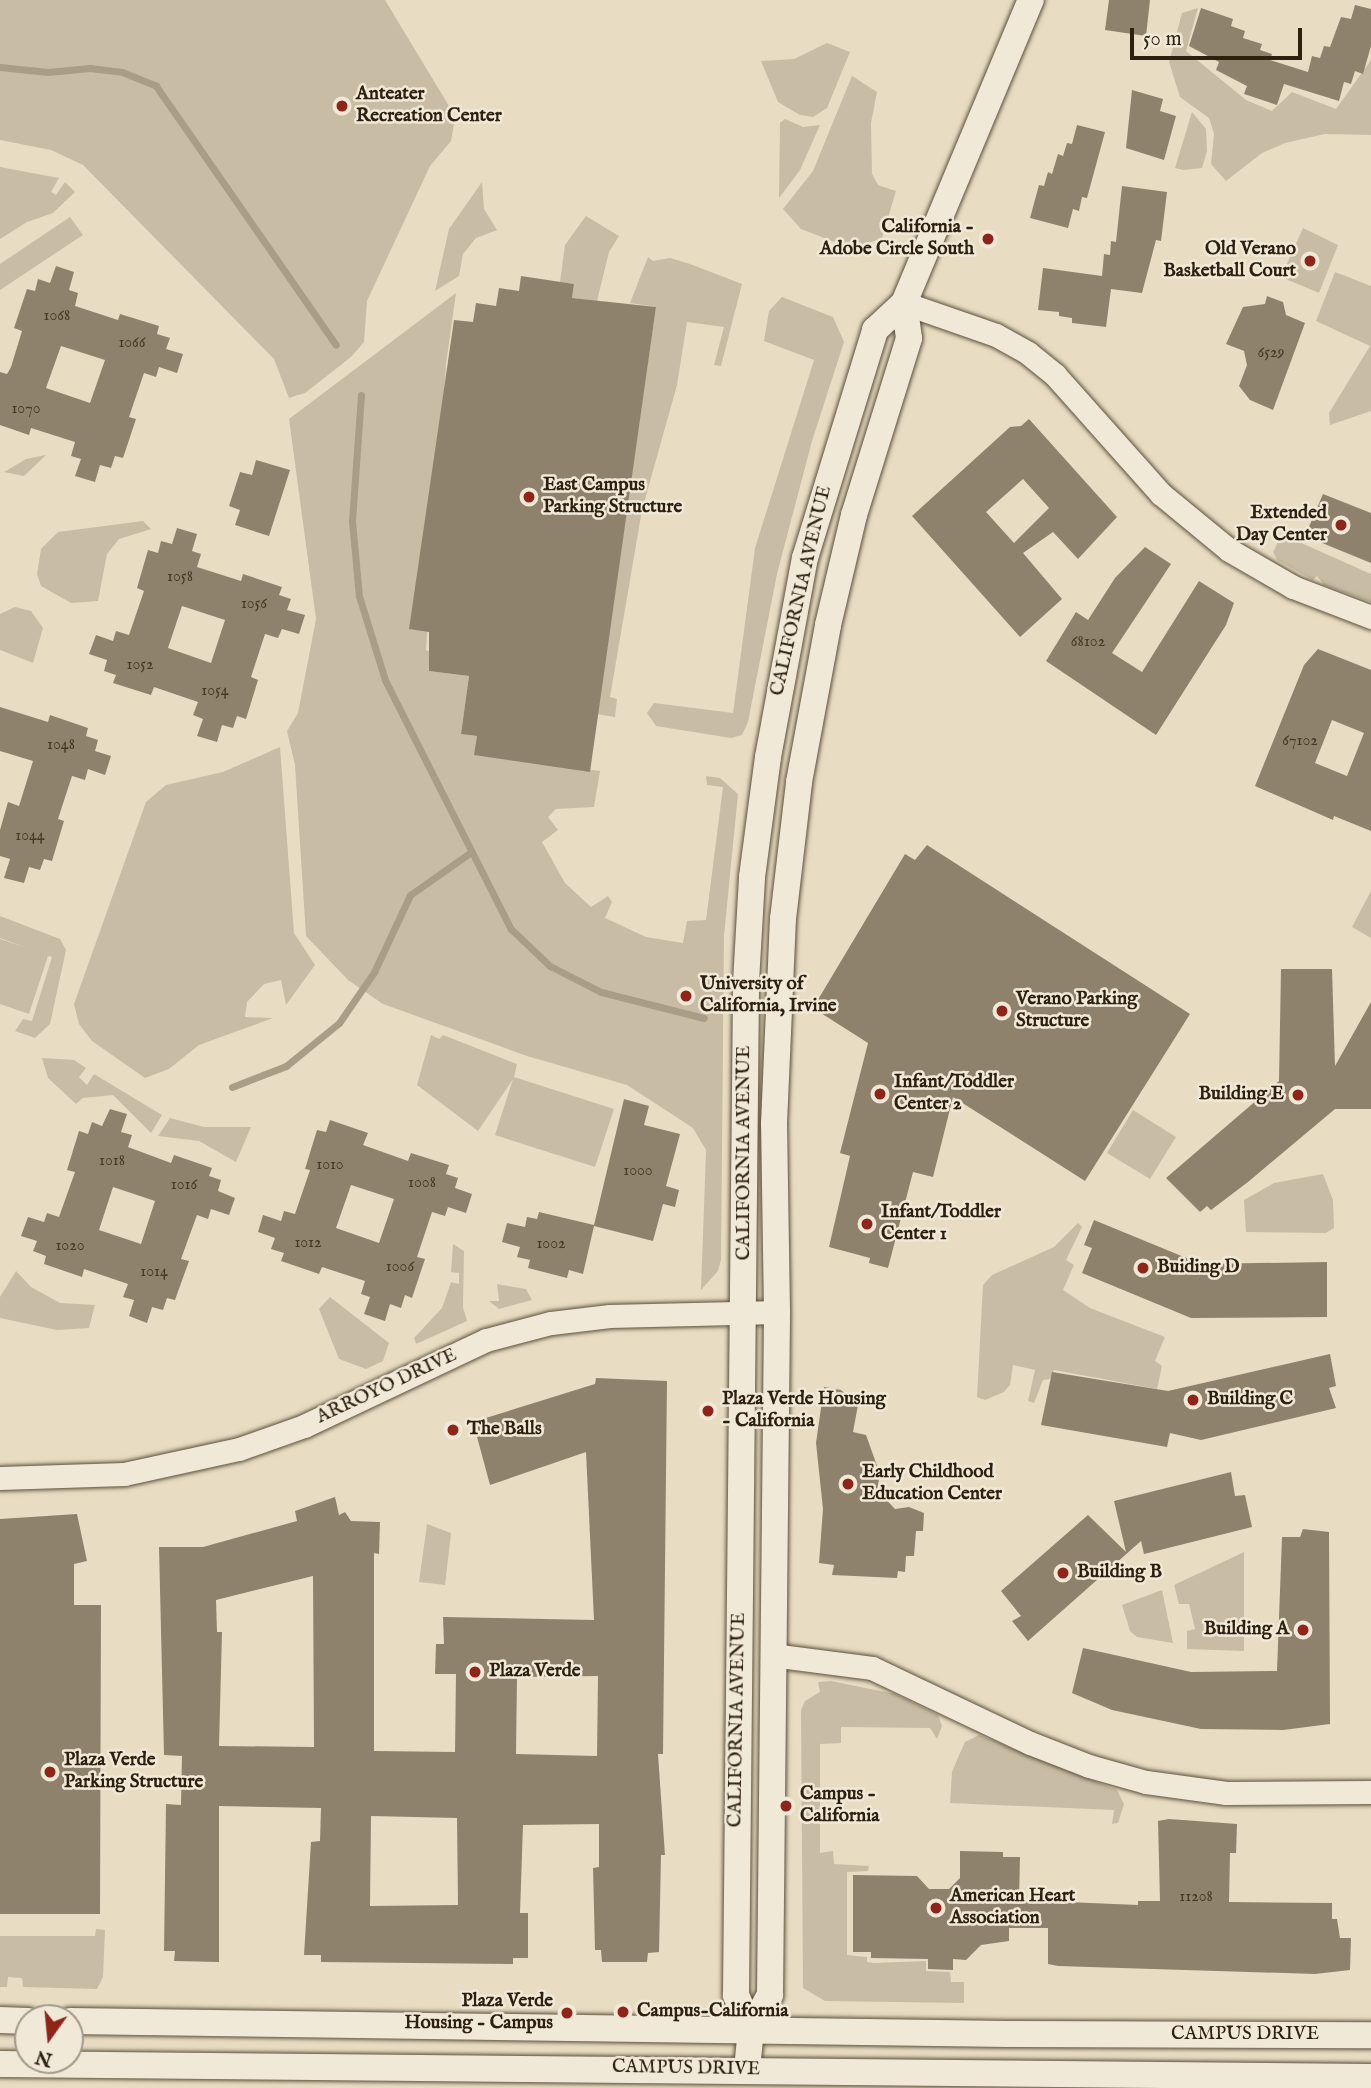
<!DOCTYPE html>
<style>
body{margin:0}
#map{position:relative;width:1371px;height:2088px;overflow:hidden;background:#e8ddc3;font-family:"IM FELL English",serif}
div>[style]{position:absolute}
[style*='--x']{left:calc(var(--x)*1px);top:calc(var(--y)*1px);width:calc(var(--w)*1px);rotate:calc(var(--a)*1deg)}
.green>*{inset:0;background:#c8bda4}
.stream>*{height:7px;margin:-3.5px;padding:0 3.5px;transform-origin:3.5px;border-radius:3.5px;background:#a99d85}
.building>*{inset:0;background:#8f826c}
.roads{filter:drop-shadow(0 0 2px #5c4f3b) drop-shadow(0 0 2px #5c4f3b)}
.tertiary>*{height:23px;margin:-11.5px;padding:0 11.5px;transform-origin:11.5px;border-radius:11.5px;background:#f0e9d8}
.secondary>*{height:26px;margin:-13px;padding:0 13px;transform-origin:13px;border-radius:13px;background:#f0e9d8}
.dots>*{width:19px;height:19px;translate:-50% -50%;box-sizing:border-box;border:4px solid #f0e9d8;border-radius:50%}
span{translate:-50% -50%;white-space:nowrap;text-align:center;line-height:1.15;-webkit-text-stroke:5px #f0e9d8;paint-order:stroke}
.number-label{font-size:16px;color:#463826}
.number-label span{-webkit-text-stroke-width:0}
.poi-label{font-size:19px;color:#2e200e;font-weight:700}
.left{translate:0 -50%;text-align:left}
.right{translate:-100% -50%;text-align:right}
.street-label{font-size:19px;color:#2e200e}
.north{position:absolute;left:14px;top:2004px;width:70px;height:70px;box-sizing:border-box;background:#f0e9d8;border:2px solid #a29987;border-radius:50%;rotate:195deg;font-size:19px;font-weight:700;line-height:28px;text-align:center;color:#2e200e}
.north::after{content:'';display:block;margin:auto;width:24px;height:32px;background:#8f2418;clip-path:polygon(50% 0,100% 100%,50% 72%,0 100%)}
.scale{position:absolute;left:1130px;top:28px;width:172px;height:32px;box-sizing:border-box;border:4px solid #2e200e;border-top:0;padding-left:9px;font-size:21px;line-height:24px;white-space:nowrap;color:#2e200e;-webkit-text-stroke:5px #f0e9d8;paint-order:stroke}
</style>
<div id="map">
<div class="green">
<i style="clip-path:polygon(0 0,385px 0,452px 111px,454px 124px,451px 141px,430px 166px,367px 301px,364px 342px,351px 357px,305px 393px,289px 398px,274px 359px,83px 165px,51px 150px,0 140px)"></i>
<i style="clip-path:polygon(1198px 8px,1186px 51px,1246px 100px,1272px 111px,1292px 92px,1336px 109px,1371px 60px,1371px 135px,1325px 134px,1285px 143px,1262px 153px,1226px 181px,1211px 164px,1214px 134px,1209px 118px,1180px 97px,1169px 62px,1182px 13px)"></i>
<i style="clip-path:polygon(827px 43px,850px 52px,827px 108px,813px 117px,800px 115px,778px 102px,761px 61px,794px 59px)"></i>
<i style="clip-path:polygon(852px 76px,877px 92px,871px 123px,872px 174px,878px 185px,896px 191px,882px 238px,853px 249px,801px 229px,783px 209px,813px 171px)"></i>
<i style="clip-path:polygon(1192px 112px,1206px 129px,1207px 151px,1202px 168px,1183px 170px,1175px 168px)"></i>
<i style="clip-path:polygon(785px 119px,803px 127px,820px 125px,800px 170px,779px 198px,780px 123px)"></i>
<i style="clip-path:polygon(0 167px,59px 178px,51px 192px,56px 195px,65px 182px,75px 192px,53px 213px,27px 222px,0 239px)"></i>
<i style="clip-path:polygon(482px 182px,484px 209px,497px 230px,476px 238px,463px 254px,459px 276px,435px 291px,449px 229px)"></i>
<i style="clip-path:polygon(586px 216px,619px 236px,609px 252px,597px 301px,572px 298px,574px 284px,560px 282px,565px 245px)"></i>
<i style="clip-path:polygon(70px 217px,83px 235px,0 290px,0 264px)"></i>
<i style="clip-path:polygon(1303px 228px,1338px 245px,1319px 293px,1281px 277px)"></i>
<i style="clip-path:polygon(648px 257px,653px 261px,670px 258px,690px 264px,742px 284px,721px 366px,714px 365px,724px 327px,687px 322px,677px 385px,642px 510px,610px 697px,617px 699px,615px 717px,597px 714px,656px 307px,630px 303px)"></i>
<i style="clip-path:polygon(1335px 272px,1371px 286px,1371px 411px,1330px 425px,1329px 413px,1370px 346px,1316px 321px)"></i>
<i style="clip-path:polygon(456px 293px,446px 364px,426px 650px,432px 652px,429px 671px,469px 676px,461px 734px,477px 736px,475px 755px,600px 771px,594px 807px,556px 809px,548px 817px,558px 830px,542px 842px,565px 883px,591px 907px,608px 896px,612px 902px,605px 918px,646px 937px,683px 943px,687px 921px,706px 920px,723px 787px,707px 785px,706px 776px,720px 778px,738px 794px,724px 936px,721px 1260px,718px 1271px,701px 1290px,706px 1150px,693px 1128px,627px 1085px,527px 1056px,383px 1004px,348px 980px,306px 936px,295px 765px,287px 731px,298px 713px,316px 619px,289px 419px)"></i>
<i style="clip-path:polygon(782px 297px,833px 317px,844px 342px,812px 441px,777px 574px,748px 722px,742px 735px,731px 738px,656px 726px,647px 713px,654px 703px,733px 713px,755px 548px,814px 360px,764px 341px,769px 311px)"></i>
<i style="clip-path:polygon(46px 455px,24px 476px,4px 472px,26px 459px)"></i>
<i style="clip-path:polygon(143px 521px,151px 529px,119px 539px,107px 554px,98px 601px,71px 603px,41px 586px,37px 574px,41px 549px,58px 532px)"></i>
<i style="clip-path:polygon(1279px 540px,1299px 542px,1371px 574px,1371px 602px,1324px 585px,1317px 576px,1313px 580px,1277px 560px,1273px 552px)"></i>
<i style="clip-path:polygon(15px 607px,31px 611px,43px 628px,33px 663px,0 650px,0 614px)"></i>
<i style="clip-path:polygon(280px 747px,294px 933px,315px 965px,286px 1005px,281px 980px,264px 984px,247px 1002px,245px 1017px,273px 1018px,199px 1045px,169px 1069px,145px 1078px,92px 1041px,79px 1024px,74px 1004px,146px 802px,166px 785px,223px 772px)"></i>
<i style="clip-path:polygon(1371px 891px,1371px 938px,1352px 927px)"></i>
<i style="clip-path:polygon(0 916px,60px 939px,66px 950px,50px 1024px,35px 1038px,15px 1031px,23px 1019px,32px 1021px,52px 957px,48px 956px,29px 1014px,0 1004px,0 939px,27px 948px,0 938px)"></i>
<i style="clip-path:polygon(431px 1035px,439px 1039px,443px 1035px,517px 1064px,514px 1077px,614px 1109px,595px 1167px,495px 1135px,513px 1079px,478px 1131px,417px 1085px)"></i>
<i style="clip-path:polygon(42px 1058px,74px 1060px,86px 1068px,79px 1077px,87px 1085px,94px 1074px,162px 1115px,151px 1133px,113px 1095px,83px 1098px,76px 1104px,48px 1078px)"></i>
<i style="clip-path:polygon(1133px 1110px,1176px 1137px,1150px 1179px,1107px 1153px)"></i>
<i style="clip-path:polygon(170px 1118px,204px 1127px,251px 1127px,236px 1162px,199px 1141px,158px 1136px)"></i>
<i style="clip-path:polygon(1323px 1174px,1333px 1200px,1334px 1228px,1326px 1233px,1246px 1232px,1244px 1200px,1274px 1183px)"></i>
<i style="clip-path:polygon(1078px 1223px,1082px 1227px,1066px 1260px,1074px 1265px,1063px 1290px,1090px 1308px,1165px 1337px,1155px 1361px,1162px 1366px,1157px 1389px,1054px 1370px,1050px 1379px,1043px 1380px,1034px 1403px,1028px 1401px,1035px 1370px,1013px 1365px,1010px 1385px,1004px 1392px,985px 1400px,977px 1397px,983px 1285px,992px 1275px,1054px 1247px)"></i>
<i style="clip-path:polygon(453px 1244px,464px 1251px,463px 1307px,467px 1321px,416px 1344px,414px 1338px,442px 1308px,451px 1282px,459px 1284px,459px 1273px,451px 1272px)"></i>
<i style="clip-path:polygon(16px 1271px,31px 1287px,60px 1303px,95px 1305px,89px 1328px,57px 1330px,0 1318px,0 1297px)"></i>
<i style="clip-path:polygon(497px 1284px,526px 1289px,532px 1300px,499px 1309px,489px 1301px,499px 1301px)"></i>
<i style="clip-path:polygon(330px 1297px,389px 1343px,383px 1361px,366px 1369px,339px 1359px,319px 1309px)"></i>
<i style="clip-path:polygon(427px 1524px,451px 1533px,445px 1585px,419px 1582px)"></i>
<i style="clip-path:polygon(1244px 1552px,1244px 1651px,1187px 1649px,1187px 1631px,1195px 1629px,1189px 1604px,1179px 1604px,1174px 1585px)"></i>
<i style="clip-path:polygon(1162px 1590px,1173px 1643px,1137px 1637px,1130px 1631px,1122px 1605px)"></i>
<i style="clip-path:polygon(831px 1681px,895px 1694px,938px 1715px,942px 1726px,937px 1739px,930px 1728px,841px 1727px,841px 1743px,820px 1744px,820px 1853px,833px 1851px,834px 1864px,869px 1866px,868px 1871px,847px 1872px,847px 1955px,867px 1957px,867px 1962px,874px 1963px,926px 1961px,926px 1971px,950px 1972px,951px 1982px,964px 1982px,964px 2003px,825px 2001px,803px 1988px,801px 1710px,805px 1701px,820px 1692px,818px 1682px)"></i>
<i style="clip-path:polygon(979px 1735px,1117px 1790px,1124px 1804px,1118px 1823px,1112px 1824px,1114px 1810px,950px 1803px,952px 1772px,960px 1753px,965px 1742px)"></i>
<i style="clip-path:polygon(96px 1929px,105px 1930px,103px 1977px,97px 1989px,23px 1987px,22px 1978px,8px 1977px,7px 1987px,0 1987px,0 1936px,95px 1936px)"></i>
</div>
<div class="stream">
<i style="--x:0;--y:67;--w:48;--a:5.9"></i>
<i style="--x:48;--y:72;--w:42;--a:-5.4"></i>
<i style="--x:90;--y:68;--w:32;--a:7"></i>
<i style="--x:122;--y:72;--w:37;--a:22"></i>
<i style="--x:156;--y:86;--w:315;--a:55.2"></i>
<i style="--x:361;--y:395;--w:126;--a:94.1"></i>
<i style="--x:352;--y:521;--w:75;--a:84.7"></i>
<i style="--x:359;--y:596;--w:88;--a:72.8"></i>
<i style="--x:385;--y:680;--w:279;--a:63.2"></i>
<i style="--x:511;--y:929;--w:54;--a:43.5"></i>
<i style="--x:550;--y:966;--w:57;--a:27"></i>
<i style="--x:601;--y:992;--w:106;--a:14.2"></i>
<i style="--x:232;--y:1087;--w:58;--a:-21.3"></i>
<i style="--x:286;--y:1066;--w:68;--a:-39.1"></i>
<i style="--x:339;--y:1023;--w:62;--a:-55.5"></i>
<i style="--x:374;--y:972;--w:85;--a:-64.9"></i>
<i style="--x:410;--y:895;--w:75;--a:-35.2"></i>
</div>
<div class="building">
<i style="clip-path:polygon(1109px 0,1150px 0,1146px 36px,1105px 30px)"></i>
<i style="clip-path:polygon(1355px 5px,1371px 9px,1371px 46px,1363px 74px,1355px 71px,1351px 84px,1344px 82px,1339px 101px,1284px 84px,1277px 105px,1244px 94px,1247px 86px,1216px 70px,1219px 62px,1189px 46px,1201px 8px,1233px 19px,1231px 26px,1245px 31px,1243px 38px,1262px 44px,1260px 50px,1272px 54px,1270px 60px,1308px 72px,1312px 56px,1320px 58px,1324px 46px,1330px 47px,1341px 17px,1351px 19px)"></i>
<i style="clip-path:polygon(1132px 90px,1163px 99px,1160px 111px,1176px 116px,1164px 160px,1126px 148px)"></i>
<i style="clip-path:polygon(1077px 125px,1105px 132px,1087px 198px,1082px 197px,1079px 211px,1073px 209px,1068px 228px,1030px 218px,1039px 185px,1044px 186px,1048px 172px,1052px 174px,1058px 154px,1063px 156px,1067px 143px,1072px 144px)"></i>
<i style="clip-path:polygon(1122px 186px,1167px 192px,1161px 241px,1156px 240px,1142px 293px,1111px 289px,1106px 327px,1072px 323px,1072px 318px,1059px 316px,1059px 312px,1038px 310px,1043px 268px,1102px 276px,1104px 254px,1110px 255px,1111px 241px,1116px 242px)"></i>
<i style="clip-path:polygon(evenodd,56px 266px,74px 272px,69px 290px,78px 293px,75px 306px,118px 320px,120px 314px,159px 326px,157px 334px,170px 338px,166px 349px,183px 354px,177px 373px,159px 367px,156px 377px,144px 373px,129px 417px,136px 419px,123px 458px,115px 456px,111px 468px,100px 465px,95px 482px,75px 476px,81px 459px,71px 456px,75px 442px,31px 428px,29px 435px,0 425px,0 372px,7px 374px,11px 367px,22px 331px,14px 328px,27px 289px,35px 291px,38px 279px,50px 283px,56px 266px,61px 346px,105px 360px,90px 403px,46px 388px,61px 346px)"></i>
<i style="clip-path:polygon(521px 276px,574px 284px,572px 298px,656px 307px,590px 772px,474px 755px,477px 736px,461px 734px,469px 676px,429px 671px,429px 632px,409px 629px,454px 320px,473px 322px,476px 303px,496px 306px,499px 288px,519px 291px)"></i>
<i style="clip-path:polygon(1267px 296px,1283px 302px,1286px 315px,1305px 323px,1273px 410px,1250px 400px,1239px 386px,1247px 365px,1244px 351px,1226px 344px,1243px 307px,1265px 304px)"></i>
<i style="clip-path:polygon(evenodd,1029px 419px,1117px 517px,1078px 559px,1053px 532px,1023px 553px,1062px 599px,1020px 637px,912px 516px,1010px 427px,1021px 426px,1029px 419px,1023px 479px,1049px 508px,1014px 543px,986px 512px,1023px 479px)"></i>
<i style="clip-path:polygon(256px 460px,290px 470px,269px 536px,235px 525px,240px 510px,229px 506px,240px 472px,252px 475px)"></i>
<i style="clip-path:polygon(1323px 494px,1371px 513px,1371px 563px,1305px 536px)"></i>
<i style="clip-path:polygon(evenodd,177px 528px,197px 534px,192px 551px,201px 554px,197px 567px,241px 581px,243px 574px,282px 587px,279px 595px,291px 599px,287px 610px,305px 615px,299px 634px,282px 629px,278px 638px,265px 634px,251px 677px,258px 680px,246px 719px,237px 716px,233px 728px,222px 725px,217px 742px,197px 736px,203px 719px,193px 715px,198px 702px,154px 687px,151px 695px,113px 683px,116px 675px,104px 671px,107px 660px,89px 654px,96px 635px,113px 641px,116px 631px,129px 635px,144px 591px,137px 588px,148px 550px,158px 553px,161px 541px,172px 544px,177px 528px,182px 606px,225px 620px,211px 663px,168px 648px,182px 606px)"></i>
<i style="clip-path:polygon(1145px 547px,1171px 564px,1112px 653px,1142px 672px,1199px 581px,1234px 603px,1226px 625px,1156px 735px,1046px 661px,1076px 612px,1088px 620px,1115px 578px)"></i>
<i style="clip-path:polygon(evenodd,1318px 649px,1371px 670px,1371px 831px,1334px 816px,1333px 820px,1255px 786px,1304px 665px,1318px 649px,1332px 720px,1364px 733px,1347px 776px,1315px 763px,1332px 720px)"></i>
<i style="clip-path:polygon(0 707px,48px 722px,50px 715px,88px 728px,86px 736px,98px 740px,95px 751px,111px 756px,105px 775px,88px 769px,85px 780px,72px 776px,58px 819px,64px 821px,52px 861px,44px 859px,40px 870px,29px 867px,24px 883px,4px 878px,10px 859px,0 856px,0 830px,8px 802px,19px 806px,33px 761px,0 751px)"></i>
<i style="clip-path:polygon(927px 845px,1190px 1014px,1085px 1181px,953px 1097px,933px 1177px,913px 1172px,888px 1268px,869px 1263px,870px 1258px,829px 1247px,850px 1156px,840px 1153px,868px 1043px,813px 1008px,905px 854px,915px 860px)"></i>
<i style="clip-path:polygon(1281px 969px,1332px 969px,1335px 1066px,1371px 1002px,1371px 1109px,1335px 1109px,1248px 1182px,1211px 1210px,1207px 1206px,1200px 1212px,1166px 1178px,1279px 1081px)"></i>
<i style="clip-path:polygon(624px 1099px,649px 1106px,644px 1125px,680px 1134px,666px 1186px,679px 1190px,675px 1207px,663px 1204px,653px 1241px,594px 1226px,583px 1274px,569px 1270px,567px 1278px,528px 1268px,530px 1260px,517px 1257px,520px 1247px,502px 1242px,507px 1223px,525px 1227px,527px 1217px,537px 1219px,539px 1212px,594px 1225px)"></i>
<i style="clip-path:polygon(evenodd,110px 1109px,127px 1114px,121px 1132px,132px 1135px,128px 1147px,171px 1163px,174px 1155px,212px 1168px,209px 1176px,221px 1180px,218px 1191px,235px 1198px,229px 1215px,211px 1209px,208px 1219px,197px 1215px,181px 1259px,189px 1261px,175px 1300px,167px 1298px,163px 1310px,152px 1307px,147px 1323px,129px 1316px,134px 1300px,123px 1297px,128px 1284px,84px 1269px,82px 1277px,44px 1264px,46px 1256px,33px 1251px,37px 1241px,21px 1236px,28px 1217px,44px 1222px,47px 1213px,59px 1217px,75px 1172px,67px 1170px,79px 1131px,88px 1134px,92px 1122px,102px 1126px,110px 1109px,113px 1187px,155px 1201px,141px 1244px,99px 1230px,113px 1187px)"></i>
<i style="clip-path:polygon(evenodd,330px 1120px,368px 1133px,363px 1145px,408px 1161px,411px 1153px,449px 1165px,446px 1174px,458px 1178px,455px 1188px,472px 1194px,466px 1213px,448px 1207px,445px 1216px,432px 1212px,417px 1257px,425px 1259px,412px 1298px,405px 1295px,401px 1308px,390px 1304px,385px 1321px,364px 1314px,370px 1297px,361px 1294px,365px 1281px,322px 1267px,319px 1274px,281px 1261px,284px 1253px,271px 1249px,275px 1238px,258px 1232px,263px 1215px,281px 1221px,284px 1211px,295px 1214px,310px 1170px,305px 1169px,317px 1130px,326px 1132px,330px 1120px,351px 1185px,394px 1199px,379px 1243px,336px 1228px,351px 1185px)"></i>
<i style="clip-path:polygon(1094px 1220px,1201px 1264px,1327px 1262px,1327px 1317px,1191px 1318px,1082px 1273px,1092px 1248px,1084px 1245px)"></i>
<i style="clip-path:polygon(1330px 1354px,1336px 1386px,1329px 1388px,1336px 1408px,1201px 1440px,1170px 1433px,1167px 1447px,1041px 1425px,1052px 1372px,1168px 1391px)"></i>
<i style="clip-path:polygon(evenodd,596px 1378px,667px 1381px,663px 1754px,658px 1754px,665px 1855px,661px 1855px,659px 1952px,648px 1953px,647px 1962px,602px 1962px,601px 1950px,595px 1950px,593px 1868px,599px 1867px,599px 1824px,523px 1825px,520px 1913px,528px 1913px,528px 1958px,513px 1958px,513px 1964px,321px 1962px,321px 1955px,304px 1955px,311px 1842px,320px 1841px,321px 1808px,219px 1806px,219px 1962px,174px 1961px,175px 1951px,164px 1951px,166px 1804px,181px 1805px,182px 1756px,164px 1755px,159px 1547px,203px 1547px,297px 1521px,295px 1511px,335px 1497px,339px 1515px,345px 1512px,351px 1521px,380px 1522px,379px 1554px,374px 1553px,374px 1751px,455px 1752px,456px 1674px,435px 1674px,436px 1644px,444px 1644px,443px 1617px,594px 1620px,586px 1452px,490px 1485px,473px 1422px,595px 1384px,596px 1378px,313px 1576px,314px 1747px,219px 1746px,222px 1632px,217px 1632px,216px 1600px,313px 1576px,596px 1378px,598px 1676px,597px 1756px,516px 1754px,517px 1677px,598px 1676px,596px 1378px,371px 1816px,457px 1818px,458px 1905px,370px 1906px,371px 1816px)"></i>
<i style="clip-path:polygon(824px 1387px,841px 1390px,858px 1405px,853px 1432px,866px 1435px,880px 1474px,877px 1490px,895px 1509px,909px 1507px,924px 1513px,923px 1531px,916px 1531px,914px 1556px,906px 1556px,905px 1572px,898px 1571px,897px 1578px,832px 1575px,834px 1565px,819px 1563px,823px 1509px,816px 1443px)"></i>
<i style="clip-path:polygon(1231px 1472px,1235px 1496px,1245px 1495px,1252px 1527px,1144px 1554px,1141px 1541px,1028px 1641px,1012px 1621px,1021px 1616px,1001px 1591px,1088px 1515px,1126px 1552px,1114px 1501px)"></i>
<i style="clip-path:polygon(77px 1514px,87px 1561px,74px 1564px,74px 1605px,101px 1605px,100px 1914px,0 1914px,0 1519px)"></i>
<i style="clip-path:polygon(1303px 1529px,1329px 1532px,1330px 1724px,1283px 1730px,1201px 1729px,1112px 1710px,1072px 1693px,1083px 1648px,1191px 1672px,1277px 1671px,1282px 1537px,1300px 1537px)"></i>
<i style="clip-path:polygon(1169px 1819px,1237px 1824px,1236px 1853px,1230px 1853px,1229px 1902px,1332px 1903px,1332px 1919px,1337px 1919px,1340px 1938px,1351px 1938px,1350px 1970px,1315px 1974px,1058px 1966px,1048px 1964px,1048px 1928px,1009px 1928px,1009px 1941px,981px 1945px,966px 1960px,953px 1959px,953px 1970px,928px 1969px,928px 1959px,871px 1958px,871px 1952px,853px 1952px,853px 1875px,917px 1876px,929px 1889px,949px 1889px,960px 1878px,960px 1851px,1003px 1852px,1003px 1857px,1020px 1857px,1019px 1900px,1138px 1905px,1138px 1901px,1160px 1901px,1158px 1821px)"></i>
</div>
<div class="roads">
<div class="tertiary">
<i style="--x:904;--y:303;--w:97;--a:19.2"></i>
<i style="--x:996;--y:335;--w:37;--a:29"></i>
<i style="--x:1028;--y:353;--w:35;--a:39"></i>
<i style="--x:1055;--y:375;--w:159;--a:48.3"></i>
<i style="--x:1161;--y:494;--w:88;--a:39.5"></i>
<i style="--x:1229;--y:550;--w:74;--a:30"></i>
<i style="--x:1293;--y:587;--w:84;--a:21"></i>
<i style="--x:0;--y:1478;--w:124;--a:-1.8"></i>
<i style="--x:124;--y:1474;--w:118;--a:-12.3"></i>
<i style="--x:239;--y:1449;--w:69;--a:-19.5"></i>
<i style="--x:304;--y:1426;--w:201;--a:-25.3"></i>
<i style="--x:486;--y:1340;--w:67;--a:-14.7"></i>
<i style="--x:551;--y:1323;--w:59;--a:-6.8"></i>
<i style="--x:610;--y:1316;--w:167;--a:-1.4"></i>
<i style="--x:772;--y:1655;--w:101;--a:7.4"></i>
<i style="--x:872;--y:1668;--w:175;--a:25.4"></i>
<i style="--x:1030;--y:1743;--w:63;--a:21.3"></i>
<i style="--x:1089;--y:1766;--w:59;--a:15.7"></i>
<i style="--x:1146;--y:1782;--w:81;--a:7.8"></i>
<i style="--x:1226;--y:1793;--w:145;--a:-0.4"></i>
</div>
<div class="secondary">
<i style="--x:0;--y:2020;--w:28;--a:2"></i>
<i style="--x:70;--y:2021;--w:944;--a:0.79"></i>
<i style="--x:1014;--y:2034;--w:357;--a:0.2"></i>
<i style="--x:751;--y:2029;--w:37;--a:-114"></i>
<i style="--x:736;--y:1995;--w:1013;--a:-89.43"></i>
<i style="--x:746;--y:982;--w:105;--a:-86.7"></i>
<i style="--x:752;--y:877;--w:121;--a:-82.4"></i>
<i style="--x:768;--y:757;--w:202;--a:-79.5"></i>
<i style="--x:805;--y:558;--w:239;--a:-72.9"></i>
<i style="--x:875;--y:330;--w:40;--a:-43"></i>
<i style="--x:904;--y:303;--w:329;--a:-67.3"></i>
<i style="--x:0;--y:2064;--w:1371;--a:0.54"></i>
<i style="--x:747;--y:2069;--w:40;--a:-84.3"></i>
<i style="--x:751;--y:2029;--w:39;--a:-61"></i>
<i style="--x:770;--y:1995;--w:683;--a:-89.41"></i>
<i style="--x:777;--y:1312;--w:188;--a:-90.9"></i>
<i style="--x:774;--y:1124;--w:205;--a:-87.5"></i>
<i style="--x:783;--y:919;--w:138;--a:-83.3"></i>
<i style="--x:799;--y:782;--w:160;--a:-79.5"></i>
<i style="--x:828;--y:625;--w:113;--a:-76.7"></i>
<i style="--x:854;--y:515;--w:185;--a:-72.7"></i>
<i style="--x:909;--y:338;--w:35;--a:-98"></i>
</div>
</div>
<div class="dots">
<i style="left:342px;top:106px;background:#8f2418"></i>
<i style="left:988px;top:239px;background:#8f2418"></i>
<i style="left:1310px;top:261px;background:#8f2418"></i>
<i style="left:529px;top:497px;background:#8f2418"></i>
<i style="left:1341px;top:525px;background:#8f2418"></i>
<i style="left:686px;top:996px;background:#8f2418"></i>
<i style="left:1002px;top:1011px;background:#8f2418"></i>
<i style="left:880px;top:1094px;background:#8f2418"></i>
<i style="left:1298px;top:1095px;background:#8f2418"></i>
<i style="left:867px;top:1224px;background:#8f2418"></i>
<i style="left:1143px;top:1268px;background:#8f2418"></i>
<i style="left:1193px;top:1400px;background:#8f2418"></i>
<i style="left:708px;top:1411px;background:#8f2418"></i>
<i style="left:453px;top:1430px;background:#8f2418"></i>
<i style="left:848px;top:1484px;background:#8f2418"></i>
<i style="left:1063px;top:1573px;background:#8f2418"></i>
<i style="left:1303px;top:1630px;background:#8f2418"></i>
<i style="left:475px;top:1672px;background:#8f2418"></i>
<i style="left:50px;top:1772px;background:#8f2418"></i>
<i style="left:786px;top:1806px;background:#8f2418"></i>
<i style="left:936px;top:1908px;background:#8f2418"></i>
<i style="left:623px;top:2012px;background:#8f2418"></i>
<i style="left:567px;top:2013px;background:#8f2418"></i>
</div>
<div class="number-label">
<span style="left:57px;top:316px">1068</span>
<span style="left:132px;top:343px">1066</span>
<span style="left:1271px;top:353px">6529</span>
<span style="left:26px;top:409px">1070</span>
<span style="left:180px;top:577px">1058</span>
<span style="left:254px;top:604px">1056</span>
<span style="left:1088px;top:642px">68102</span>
<span style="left:140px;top:665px">1052</span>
<span style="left:215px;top:691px">1054</span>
<span style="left:1300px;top:741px">67102</span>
<span style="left:61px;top:745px">1048</span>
<span style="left:30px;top:836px">1044</span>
<span style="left:112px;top:1161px">1018</span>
<span style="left:330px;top:1165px">1010</span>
<span style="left:638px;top:1171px">1000</span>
<span style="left:422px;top:1183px">1008</span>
<span style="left:184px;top:1185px">1016</span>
<span style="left:308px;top:1243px">1012</span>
<span style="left:551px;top:1244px">1002</span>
<span style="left:70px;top:1246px">1020</span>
<span style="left:400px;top:1267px">1006</span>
<span style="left:154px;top:1272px">1014</span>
<span style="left:1196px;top:1897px">11208</span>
</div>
<div class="poi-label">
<span class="left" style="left:356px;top:106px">Anteater<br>Recreation Center</span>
<span class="right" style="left:974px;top:239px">California -<br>Adobe Circle South</span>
<span class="right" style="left:1296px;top:261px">Old Verano<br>Basketball Court</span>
<span class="left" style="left:543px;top:497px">East Campus<br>Parking Structure</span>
<span class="right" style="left:1327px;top:525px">Extended<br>Day Center</span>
<span class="left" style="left:700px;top:996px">University of<br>California, Irvine</span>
<span class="left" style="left:1016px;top:1011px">Verano Parking<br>Structure</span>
<span class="left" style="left:894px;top:1094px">Infant/Toddler<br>Center 2</span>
<span class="right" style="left:1284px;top:1095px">Building E</span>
<span class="left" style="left:881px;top:1224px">Infant/Toddler<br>Center 1</span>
<span class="left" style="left:1157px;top:1268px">Buiding D</span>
<span class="left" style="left:722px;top:1411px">Plaza Verde Housing<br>- California</span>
<span class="left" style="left:1207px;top:1400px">Building C</span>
<span class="left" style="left:467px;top:1430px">The Balls</span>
<span class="left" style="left:862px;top:1484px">Early Childhood<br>Education Center</span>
<span class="left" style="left:1077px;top:1573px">Building B</span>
<span class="right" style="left:1289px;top:1630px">Building A</span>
<span class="left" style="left:489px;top:1672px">Plaza Verde</span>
<span class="left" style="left:64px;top:1772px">Plaza Verde<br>Parking Structure</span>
<span class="left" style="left:800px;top:1806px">Campus -<br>California</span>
<span class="left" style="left:950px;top:1908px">American Heart<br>Association</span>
<span class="right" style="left:553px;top:2013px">Plaza Verde<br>Housing - Campus</span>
<span class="left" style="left:637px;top:2012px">Campus-California</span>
</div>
<div class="street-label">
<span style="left:802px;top:591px;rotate:-77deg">CALIFORNIA AVENUE</span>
<span style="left:745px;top:1153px;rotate:-90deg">CALIFORNIA AVENUE</span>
<span style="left:387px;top:1387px;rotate:-25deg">ARROYO DRIVE</span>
<span style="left:738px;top:1720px;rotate:-89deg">CALIFORNIA AVENUE</span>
<span style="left:1245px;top:2035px">CAMPUS DRIVE</span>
<span style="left:686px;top:2069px;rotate:1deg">CAMPUS DRIVE</span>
</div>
<div class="north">N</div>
<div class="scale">50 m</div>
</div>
